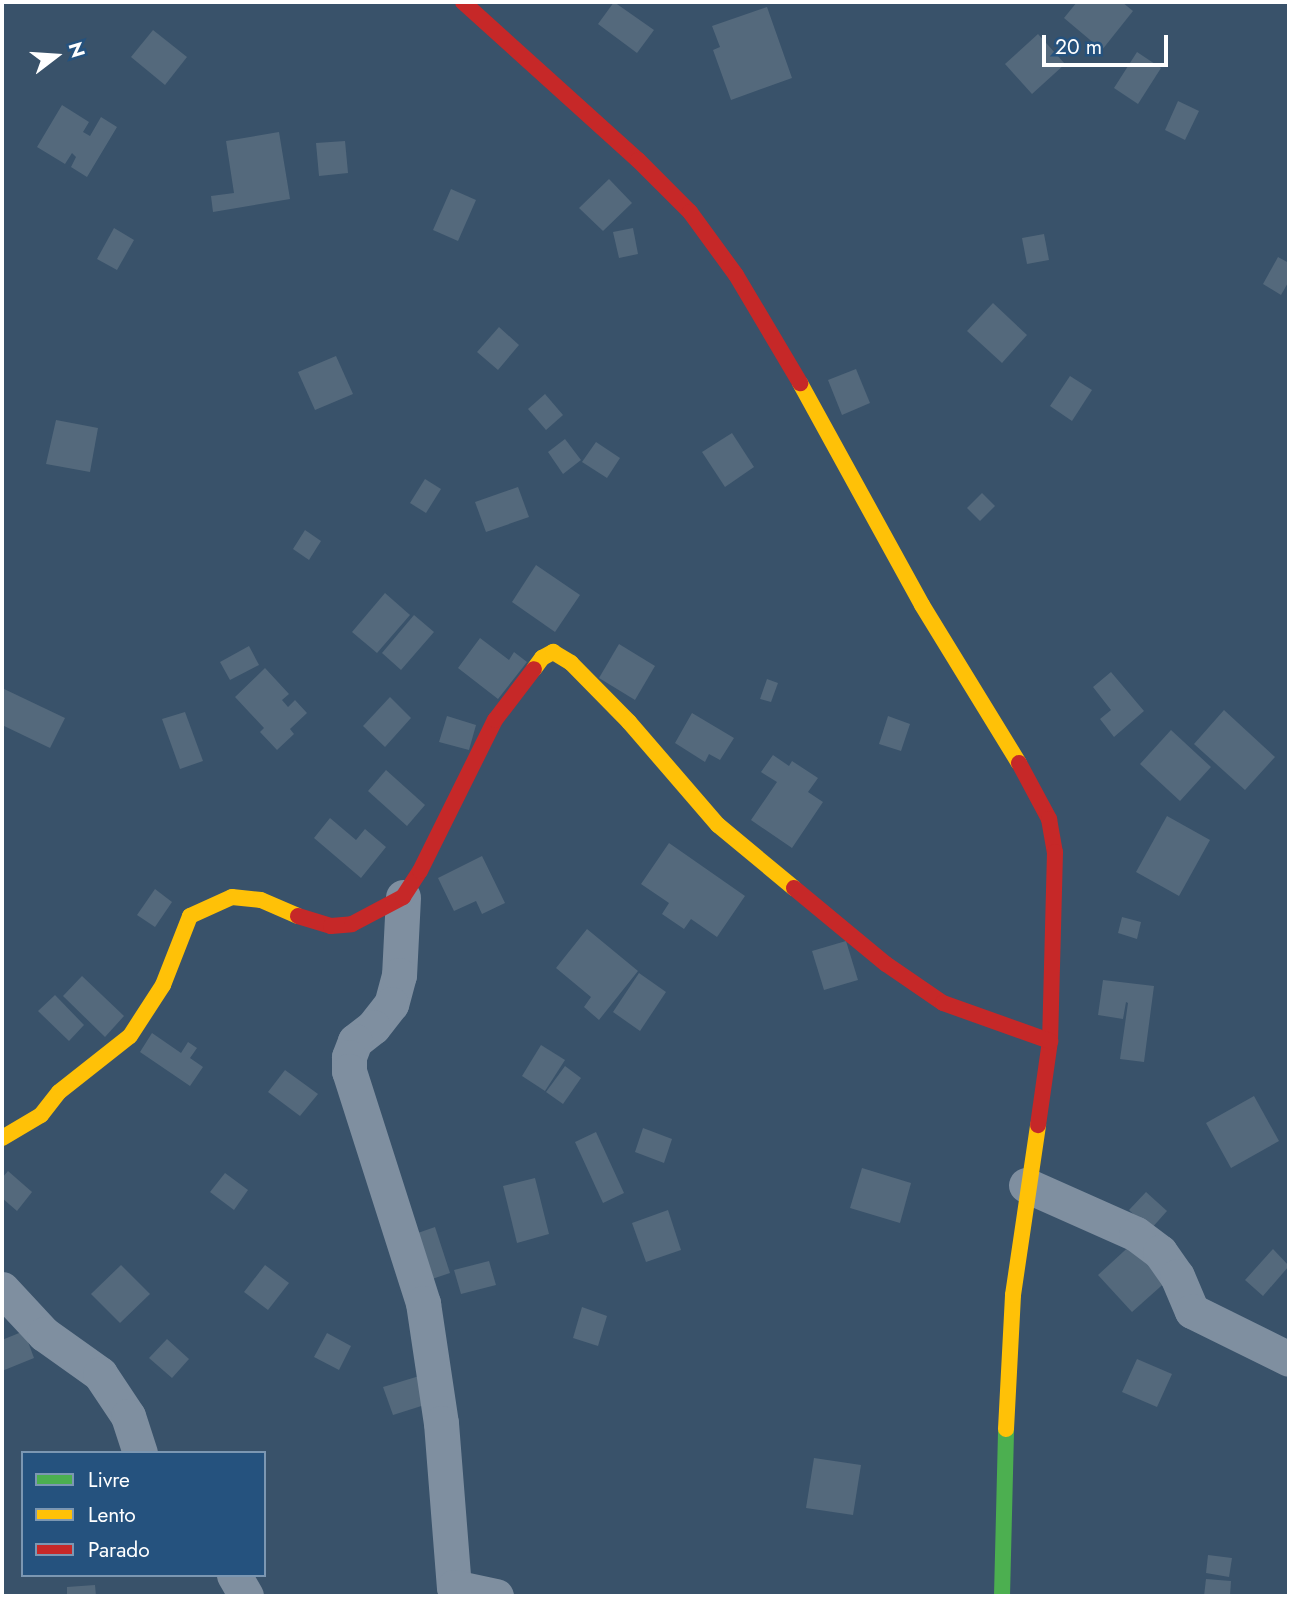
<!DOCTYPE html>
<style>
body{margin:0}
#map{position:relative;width:1291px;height:1598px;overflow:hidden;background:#39526a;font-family:Jost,sans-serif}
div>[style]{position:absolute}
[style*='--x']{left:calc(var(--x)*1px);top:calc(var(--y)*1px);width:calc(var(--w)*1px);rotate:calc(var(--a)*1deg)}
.building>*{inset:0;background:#54697c}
.street>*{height:35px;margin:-17.5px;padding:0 17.5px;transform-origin:17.5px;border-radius:17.5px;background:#7f8fa0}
.fast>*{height:16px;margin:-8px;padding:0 8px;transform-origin:8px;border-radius:8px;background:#4caf50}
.slow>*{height:16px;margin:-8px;padding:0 8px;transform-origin:8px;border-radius:8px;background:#ffc107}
.jam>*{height:16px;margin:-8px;padding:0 8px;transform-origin:8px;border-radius:8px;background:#c62828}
span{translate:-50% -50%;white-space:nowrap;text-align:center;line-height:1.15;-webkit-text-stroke:5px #25527e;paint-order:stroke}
.frame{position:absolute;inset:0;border:4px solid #fff;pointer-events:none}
.legend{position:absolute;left:21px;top:1451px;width:245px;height:126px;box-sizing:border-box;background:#25527e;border:2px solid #7c97b2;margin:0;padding:9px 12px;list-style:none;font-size:21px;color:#fff}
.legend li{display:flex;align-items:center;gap:14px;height:35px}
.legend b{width:35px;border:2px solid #7c97b2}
.north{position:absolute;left:21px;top:21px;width:70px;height:70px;-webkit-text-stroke:5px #25527e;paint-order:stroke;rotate:73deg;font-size:19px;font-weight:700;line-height:28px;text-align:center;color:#fff}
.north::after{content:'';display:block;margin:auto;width:24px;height:32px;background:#fff;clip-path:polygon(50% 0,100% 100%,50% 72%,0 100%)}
.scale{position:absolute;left:1042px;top:35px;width:126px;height:32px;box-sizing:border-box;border:4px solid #fff;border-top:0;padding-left:9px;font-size:21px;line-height:24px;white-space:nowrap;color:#fff;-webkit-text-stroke:5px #25527e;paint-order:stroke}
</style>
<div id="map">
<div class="building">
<i style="clip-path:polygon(614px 2px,654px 30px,637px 53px,598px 24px)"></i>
<i style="clip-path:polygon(1077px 2px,1122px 2px,1133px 11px,1102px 50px,1064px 18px)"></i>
<i style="clip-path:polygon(767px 7px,792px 78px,731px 100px,713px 50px,720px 47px,712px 26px)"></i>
<i style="clip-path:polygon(153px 30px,187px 57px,165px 85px,131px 57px)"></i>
<i style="clip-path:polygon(1038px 34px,1065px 64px,1032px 94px,1005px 64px)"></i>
<i style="clip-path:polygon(1137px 52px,1161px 68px,1138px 104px,1114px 88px)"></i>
<i style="clip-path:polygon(1178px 101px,1199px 111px,1185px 140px,1165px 130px)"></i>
<i style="clip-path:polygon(62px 105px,89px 122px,83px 132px,90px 136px,101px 117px,117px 127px,87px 177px,71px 167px,76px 157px,72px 153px,65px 164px,37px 147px)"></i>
<i style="clip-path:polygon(279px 132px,290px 199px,213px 212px,211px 196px,234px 193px,226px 141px)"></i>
<i style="clip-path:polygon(345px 141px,348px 173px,319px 176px,316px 143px)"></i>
<i style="clip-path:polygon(609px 179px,632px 203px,603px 231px,579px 208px)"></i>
<i style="clip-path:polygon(451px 189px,476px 200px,458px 241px,433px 230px)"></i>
<i style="clip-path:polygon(114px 228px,134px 240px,117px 270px,97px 259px)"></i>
<i style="clip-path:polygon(633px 228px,638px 254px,619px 258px,613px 232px)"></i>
<i style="clip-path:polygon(1044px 234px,1049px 260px,1027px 264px,1022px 238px)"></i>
<i style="clip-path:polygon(1278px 257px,1289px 263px,1289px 281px,1281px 295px,1263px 284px)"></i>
<i style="clip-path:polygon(993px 303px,1027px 335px,1002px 363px,967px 331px)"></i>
<i style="clip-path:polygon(499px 327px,519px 345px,498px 370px,477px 352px)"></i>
<i style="clip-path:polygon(336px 356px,353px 394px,315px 410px,298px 372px)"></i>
<i style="clip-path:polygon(856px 369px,870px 403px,842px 415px,828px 380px)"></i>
<i style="clip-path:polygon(1070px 376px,1092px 390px,1072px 421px,1050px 406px)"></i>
<i style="clip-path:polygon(545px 394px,563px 415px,546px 430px,528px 409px)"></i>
<i style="clip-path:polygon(56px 420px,98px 428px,90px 472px,46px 464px)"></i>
<i style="clip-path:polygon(732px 433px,754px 467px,725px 487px,702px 452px)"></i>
<i style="clip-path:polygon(565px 439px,581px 460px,563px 474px,548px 452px)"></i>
<i style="clip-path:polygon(596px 442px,620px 458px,607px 478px,582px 462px)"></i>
<i style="clip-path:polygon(425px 479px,441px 489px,426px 513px,410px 503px)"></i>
<i style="clip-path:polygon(518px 487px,529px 517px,486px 532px,475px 502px)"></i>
<i style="clip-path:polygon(982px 493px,995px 506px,980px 521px,967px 508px)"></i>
<i style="clip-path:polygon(305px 530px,321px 541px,309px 560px,293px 549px)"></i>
<i style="clip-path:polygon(536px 565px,580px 595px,555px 632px,512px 602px)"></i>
<i style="clip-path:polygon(385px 593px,410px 615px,377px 653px,352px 632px)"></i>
<i style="clip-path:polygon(414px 615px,434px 632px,401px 670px,382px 653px)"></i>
<i style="clip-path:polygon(480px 638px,509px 660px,514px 652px,527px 662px,498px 699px,458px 668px)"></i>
<i style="clip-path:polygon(619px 644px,655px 666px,635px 700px,599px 678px)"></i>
<i style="clip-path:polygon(249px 646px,259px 665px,230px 680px,220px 662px)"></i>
<i style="clip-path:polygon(265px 668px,289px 694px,282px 700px,288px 707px,295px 700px,307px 713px,290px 729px,294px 734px,277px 750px,260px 732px,264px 728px,235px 697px)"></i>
<i style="clip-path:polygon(1111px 672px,1144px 711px,1114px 737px,1100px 719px,1111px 710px,1093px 687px)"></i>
<i style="clip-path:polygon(767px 679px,778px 683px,771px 702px,760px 699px)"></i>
<i style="clip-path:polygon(2px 688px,65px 718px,50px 748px,2px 725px)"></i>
<i style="clip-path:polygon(390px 697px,411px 718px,385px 747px,363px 726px)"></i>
<i style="clip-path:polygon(1224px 710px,1275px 757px,1245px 790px,1194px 744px)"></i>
<i style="clip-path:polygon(185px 712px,203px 761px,180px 769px,162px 719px)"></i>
<i style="clip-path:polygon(692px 713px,734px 738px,720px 760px,709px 754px,705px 762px,675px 743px)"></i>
<i style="clip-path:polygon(447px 716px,476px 725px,469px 750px,439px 742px)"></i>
<i style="clip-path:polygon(888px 716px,910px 724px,901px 751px,879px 744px)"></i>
<i style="clip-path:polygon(1171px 730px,1211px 767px,1180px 801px,1140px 764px)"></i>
<i style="clip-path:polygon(773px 755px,789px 766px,792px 761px,818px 778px,808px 792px,823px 802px,792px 848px,751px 820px,777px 782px,761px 772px)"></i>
<i style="clip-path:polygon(386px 770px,425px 805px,407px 826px,368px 791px)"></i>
<i style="clip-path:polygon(1167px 816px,1210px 840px,1179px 896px,1136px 872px)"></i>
<i style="clip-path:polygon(330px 818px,356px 840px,365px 829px,386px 847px,361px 878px,314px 838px)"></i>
<i style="clip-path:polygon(669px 843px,745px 896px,717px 937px,691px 919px,684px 929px,662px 914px,669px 903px,641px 884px)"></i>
<i style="clip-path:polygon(482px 856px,505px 903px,482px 914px,476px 901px,454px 911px,438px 878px)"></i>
<i style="clip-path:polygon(155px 889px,172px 902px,155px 927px,137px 915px)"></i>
<i style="clip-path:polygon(1122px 917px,1141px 922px,1137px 939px,1118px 933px)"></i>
<i style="clip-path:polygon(587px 929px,638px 971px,599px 1020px,584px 1007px,591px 997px,556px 968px)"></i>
<i style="clip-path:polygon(846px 941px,858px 980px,824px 990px,812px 951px)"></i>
<i style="clip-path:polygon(639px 973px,666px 992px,640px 1031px,613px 1012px)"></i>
<i style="clip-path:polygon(82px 976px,124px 1016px,105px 1037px,63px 996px)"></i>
<i style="clip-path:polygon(1103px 980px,1154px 986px,1144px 1062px,1120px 1059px,1128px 1003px,1126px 1002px,1123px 1019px,1098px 1015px)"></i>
<i style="clip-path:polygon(55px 995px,84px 1025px,69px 1041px,38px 1011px)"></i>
<i style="clip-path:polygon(152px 1033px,181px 1053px,188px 1042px,197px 1048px,190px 1058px,203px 1067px,190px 1086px,140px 1052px)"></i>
<i style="clip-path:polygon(541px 1045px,565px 1060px,545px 1091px,522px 1076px)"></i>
<i style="clip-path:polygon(565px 1066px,581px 1078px,563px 1104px,546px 1092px)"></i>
<i style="clip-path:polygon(285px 1070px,318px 1094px,300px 1116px,268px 1092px)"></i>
<i style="clip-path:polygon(1254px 1096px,1279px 1141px,1231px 1168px,1206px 1123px)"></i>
<i style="clip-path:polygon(643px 1128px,672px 1139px,664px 1163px,635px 1152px)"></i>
<i style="clip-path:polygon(596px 1132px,624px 1193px,603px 1203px,575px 1142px)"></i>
<i style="clip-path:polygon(862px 1168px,911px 1183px,900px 1223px,850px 1208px)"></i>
<i style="clip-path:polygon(8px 1171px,32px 1192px,17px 1211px,2px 1198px,2px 1178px)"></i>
<i style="clip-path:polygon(225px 1173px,248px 1190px,234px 1210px,210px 1192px)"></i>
<i style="clip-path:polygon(535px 1178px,549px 1234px,517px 1243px,503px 1186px)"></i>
<i style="clip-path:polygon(1146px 1192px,1167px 1211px,1150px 1230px,1129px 1210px)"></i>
<i style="clip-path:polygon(668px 1210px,681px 1250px,646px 1262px,632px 1223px)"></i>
<i style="clip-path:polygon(435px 1227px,450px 1273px,426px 1281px,412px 1235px)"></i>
<i style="clip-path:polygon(1135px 1241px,1169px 1279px,1132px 1312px,1098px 1275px)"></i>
<i style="clip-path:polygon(1273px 1249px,1289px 1266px,1263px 1296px,1245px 1280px)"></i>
<i style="clip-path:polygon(489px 1261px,496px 1285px,461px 1294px,454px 1270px)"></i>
<i style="clip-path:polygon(121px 1265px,150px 1294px,120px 1323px,91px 1294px)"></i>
<i style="clip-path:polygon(265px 1265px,289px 1283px,268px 1310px,244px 1292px)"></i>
<i style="clip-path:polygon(582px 1307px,607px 1316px,598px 1346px,573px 1338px)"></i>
<i style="clip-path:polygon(24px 1331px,34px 1358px,2px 1371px,2px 1340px)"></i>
<i style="clip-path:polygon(327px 1333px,351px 1346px,339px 1370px,314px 1357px)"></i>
<i style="clip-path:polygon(167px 1339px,189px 1359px,172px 1378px,149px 1358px)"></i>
<i style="clip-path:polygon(1137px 1359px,1172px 1374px,1157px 1407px,1122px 1392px)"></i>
<i style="clip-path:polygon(426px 1374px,434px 1402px,393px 1415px,383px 1387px)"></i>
<i style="clip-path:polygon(814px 1458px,861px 1465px,853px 1515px,806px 1508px)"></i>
<i style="clip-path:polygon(1208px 1555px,1232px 1558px,1229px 1577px,1206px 1573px)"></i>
<i style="clip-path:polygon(1206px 1579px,1231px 1581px,1230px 1596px,1204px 1596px)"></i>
<i style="clip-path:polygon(95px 1585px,96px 1596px,67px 1596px,67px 1587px)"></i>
</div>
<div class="street">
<i style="--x:403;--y:897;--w:78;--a:92.9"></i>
<i style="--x:399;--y:975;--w:30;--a:105"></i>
<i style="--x:391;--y:1004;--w:29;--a:128"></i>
<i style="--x:373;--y:1027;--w:23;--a:142"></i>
<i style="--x:355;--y:1041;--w:17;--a:111"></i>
<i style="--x:349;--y:1057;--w:14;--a:90"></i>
<i style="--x:349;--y:1071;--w:244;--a:72.3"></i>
<i style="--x:423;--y:1303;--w:121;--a:81.5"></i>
<i style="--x:441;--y:1423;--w:165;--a:85.5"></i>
<i style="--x:454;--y:1587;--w:43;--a:12.1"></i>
<i style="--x:1026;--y:1185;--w:120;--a:24"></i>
<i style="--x:1136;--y:1234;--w:30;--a:37"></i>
<i style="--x:1160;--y:1252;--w:29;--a:55"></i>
<i style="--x:1177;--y:1276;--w:38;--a:67"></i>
<i style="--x:1192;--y:1311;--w:108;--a:26.3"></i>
<i style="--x:2;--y:1289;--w:62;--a:47"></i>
<i style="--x:44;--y:1334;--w:69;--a:35.5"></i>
<i style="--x:100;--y:1374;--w:50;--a:56.3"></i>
<i style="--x:128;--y:1416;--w:39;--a:72"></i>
<i style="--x:234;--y:1575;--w:24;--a:60"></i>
</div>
<div class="fast">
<i style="--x:1002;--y:1596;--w:167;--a:-88.6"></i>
</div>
<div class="slow">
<i style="--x:800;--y:383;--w:253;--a:61.2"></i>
<i style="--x:922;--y:605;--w:185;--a:58.5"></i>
<i style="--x:534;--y:669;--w:14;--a:-54"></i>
<i style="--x:542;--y:658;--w:13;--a:-29"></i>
<i style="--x:553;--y:652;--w:21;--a:31"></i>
<i style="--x:571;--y:663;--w:83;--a:45.5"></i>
<i style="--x:629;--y:722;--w:136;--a:49.2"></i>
<i style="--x:718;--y:825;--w:99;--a:39.7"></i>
<i style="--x:2;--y:1138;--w:45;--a:-30.5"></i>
<i style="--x:41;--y:1115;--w:29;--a:-52"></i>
<i style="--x:59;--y:1092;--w:90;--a:-38.3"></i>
<i style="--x:130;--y:1036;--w:61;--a:-57.1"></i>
<i style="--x:163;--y:985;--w:74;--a:-68.6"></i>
<i style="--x:190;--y:916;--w:46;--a:-24.3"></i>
<i style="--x:232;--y:897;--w:29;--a:6"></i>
<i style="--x:261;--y:900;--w:40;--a:23.4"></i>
<i style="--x:1006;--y:1429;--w:134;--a:-87"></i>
<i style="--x:1013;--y:1295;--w:172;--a:-81.6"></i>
</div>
<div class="jam">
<i style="--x:463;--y:2;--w:236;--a:42.1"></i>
<i style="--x:638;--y:160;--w:74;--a:45"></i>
<i style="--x:690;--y:212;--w:78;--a:53.9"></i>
<i style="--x:736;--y:275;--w:126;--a:59.3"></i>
<i style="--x:1019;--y:763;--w:64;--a:61.8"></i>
<i style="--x:1049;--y:819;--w:34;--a:80"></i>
<i style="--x:1055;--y:852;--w:189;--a:91.5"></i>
<i style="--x:1050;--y:1041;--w:85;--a:98.1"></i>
<i style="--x:794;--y:888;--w:119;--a:39.6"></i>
<i style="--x:886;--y:964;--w:69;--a:34.4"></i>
<i style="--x:943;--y:1003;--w:114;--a:19.6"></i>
<i style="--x:298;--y:916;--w:34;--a:17"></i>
<i style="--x:331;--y:926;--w:21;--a:-5"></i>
<i style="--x:352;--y:924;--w:58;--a:-27.9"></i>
<i style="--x:403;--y:897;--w:31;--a:-57"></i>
<i style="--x:420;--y:871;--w:169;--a:-63.6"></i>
<i style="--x:495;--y:720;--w:64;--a:-52.6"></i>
</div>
<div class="frame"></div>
<ul class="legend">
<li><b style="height:9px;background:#4caf50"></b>Livre</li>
<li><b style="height:9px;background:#ffc107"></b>Lento</li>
<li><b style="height:9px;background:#c62828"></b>Parado</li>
</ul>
<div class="north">N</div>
<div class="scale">20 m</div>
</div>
